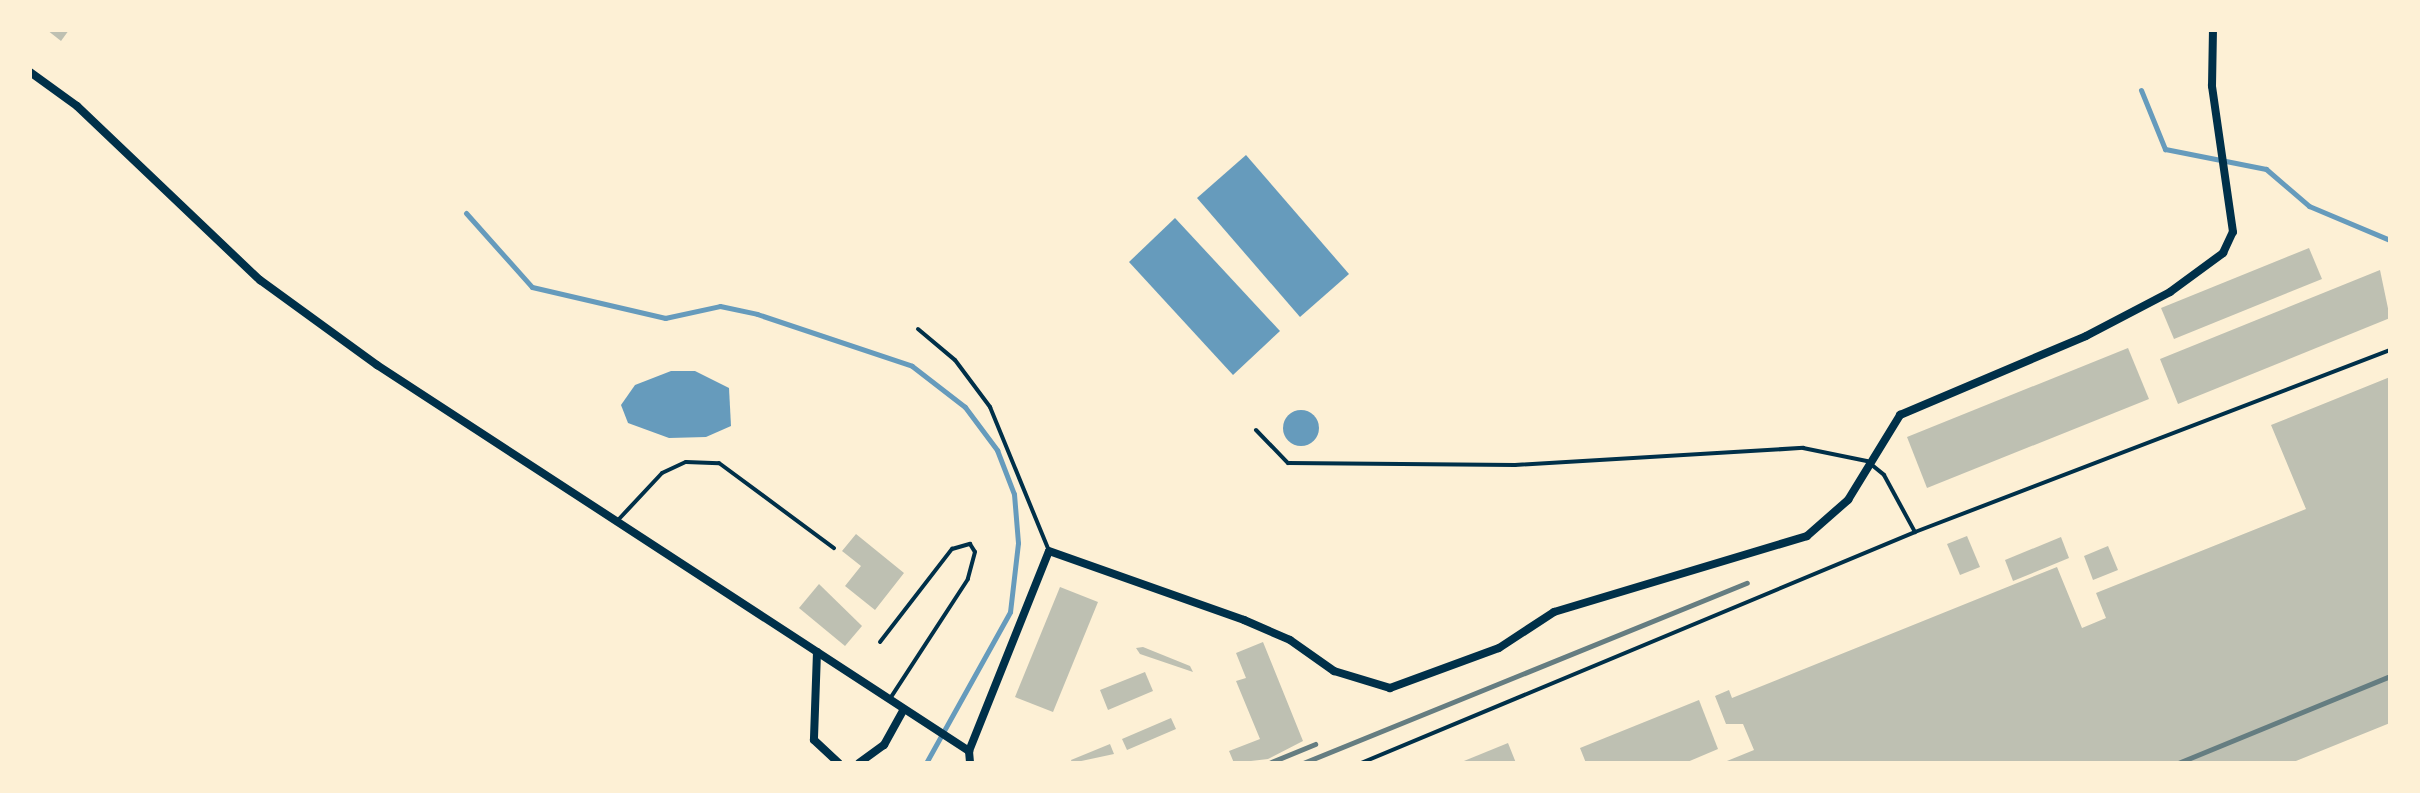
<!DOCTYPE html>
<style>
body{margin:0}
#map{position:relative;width:2420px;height:793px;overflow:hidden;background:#fdf0d5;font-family:Inter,sans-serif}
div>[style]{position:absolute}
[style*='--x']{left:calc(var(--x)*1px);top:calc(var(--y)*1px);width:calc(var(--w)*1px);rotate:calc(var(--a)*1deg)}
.water>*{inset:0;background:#669bbc}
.round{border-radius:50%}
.stream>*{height:5px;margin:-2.5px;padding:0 2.5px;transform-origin:2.5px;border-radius:2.5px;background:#669bbc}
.building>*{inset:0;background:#bec0b2}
.service>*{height:4px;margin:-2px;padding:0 2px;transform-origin:2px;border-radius:2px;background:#003049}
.minor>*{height:8px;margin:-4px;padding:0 4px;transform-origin:4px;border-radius:4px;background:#003049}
.rail>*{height:5px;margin:-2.5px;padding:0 2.5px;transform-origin:2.5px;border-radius:2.5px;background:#657d81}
span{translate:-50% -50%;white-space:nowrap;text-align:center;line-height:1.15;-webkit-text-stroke:8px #fdf0d5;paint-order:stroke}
.frame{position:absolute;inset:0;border:32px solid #fdf0d5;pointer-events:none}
</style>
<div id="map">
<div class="water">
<i style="clip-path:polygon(1246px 155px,1349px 274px,1300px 317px,1197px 198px)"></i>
<i style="clip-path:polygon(1175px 218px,1280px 331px,1233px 375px,1129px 262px)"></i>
<i style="clip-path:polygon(671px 371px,695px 371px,729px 388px,731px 426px,706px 437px,669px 438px,628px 423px,621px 405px,635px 385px)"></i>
<i class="round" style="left:1283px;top:410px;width:36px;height:36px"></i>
</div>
<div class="stream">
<i style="--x:2141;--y:90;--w:64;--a:67.9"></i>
<i style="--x:2165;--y:149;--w:103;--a:11.2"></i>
<i style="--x:2266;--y:169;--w:57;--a:40.7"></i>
<i style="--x:2309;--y:206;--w:88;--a:22.8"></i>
<i style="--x:466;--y:213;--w:99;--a:48.3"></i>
<i style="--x:532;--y:287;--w:137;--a:13.1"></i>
<i style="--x:665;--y:318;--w:56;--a:-12.3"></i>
<i style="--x:720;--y:306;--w:38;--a:12"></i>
<i style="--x:757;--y:314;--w:163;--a:18.5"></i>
<i style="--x:912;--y:366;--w:67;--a:37.7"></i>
<i style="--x:965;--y:407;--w:54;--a:53.3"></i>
<i style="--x:997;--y:450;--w:47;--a:68.9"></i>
<i style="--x:1014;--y:494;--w:49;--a:85.3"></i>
<i style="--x:1018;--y:543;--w:69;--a:96.6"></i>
<i style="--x:1010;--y:612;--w:173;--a:119.1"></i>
</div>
<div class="building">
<i style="clip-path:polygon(47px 30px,69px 30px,61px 41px)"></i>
<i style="clip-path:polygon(2309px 248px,2322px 279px,2174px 339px,2161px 308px)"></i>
<i style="clip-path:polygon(2380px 270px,2390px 318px,2178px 404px,2160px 359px)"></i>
<i style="clip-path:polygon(2128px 348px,2149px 399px,1927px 488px,1907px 437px)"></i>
<i style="clip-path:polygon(2390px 377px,2390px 723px,2291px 763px,1722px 763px,1754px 750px,1743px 724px,1726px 724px,1715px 696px,1729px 690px,1732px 698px,2057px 567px,2082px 628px,2106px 618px,2096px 593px,2306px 509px,2271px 425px)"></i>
<i style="clip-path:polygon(856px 534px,904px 573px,875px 610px,845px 586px,861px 566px,842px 551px)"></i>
<i style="clip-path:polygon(1967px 536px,1980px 567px,1960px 575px,1947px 544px)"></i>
<i style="clip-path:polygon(2061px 537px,2069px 558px,2013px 581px,2005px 560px)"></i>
<i style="clip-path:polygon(2108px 546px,2118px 570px,2093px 580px,2084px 556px)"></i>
<i style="clip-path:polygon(819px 584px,862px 626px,845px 646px,799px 608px)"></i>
<i style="clip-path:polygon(1060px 587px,1098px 602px,1053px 712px,1015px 697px)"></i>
<i style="clip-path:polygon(1263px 642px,1303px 741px,1268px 759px,1234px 763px,1229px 751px,1260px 739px,1236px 681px,1246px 678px,1236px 653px)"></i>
<i style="clip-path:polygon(1143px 647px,1190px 666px,1193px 672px,1140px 654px,1136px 648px)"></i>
<i style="clip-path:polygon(1145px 672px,1153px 691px,1108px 710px,1100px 690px)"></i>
<i style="clip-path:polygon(1699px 700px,1718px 749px,1685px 763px,1586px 763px,1580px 748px)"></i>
<i style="clip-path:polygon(1171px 718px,1176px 729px,1127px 750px,1122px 739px)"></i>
<i style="clip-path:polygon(1508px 743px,1516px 763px,1459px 763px)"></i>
<i style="clip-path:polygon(1110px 744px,1114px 754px,1072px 763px,1071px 760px)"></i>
</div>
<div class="service">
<i style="--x:918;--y:329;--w:48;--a:40"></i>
<i style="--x:955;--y:360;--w:59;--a:53.3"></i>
<i style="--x:990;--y:407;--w:156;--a:67.7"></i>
<i style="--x:1256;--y:430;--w:46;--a:45.9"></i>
<i style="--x:1288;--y:463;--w:227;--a:0.5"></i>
<i style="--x:1515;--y:465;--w:289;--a:-3.4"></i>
<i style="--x:1803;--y:448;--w:65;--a:11.5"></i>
<i style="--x:1867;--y:461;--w:22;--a:39"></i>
<i style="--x:1884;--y:475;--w:65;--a:61.5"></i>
<i style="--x:619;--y:519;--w:63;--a:-46.9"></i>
<i style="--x:662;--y:473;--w:26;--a:-25"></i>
<i style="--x:686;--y:462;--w:33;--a:2"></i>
<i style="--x:719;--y:463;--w:143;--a:36.5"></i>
<i style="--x:880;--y:642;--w:118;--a:-52.3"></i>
<i style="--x:952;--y:549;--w:19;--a:-16"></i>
<i style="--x:970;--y:544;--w:9;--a:58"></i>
<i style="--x:975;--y:552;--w:28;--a:105"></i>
<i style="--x:968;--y:579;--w:141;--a:123.1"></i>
<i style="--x:1361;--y:763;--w:600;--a:-22.63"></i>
<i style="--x:1915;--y:532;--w:509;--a:-20.96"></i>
</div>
<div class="minor">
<i style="--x:30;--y:72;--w:58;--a:35.9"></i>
<i style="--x:77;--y:106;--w:253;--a:43.6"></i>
<i style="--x:260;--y:280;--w:145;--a:36"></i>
<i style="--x:377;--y:365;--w:707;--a:33.11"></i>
<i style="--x:969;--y:751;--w:12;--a:85"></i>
<i style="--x:817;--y:652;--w:88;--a:92"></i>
<i style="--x:814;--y:740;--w:34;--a:43"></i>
<i style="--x:969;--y:751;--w:215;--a:-68.2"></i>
<i style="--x:1049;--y:551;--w:207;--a:19.5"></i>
<i style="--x:1244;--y:620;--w:50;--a:23.5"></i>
<i style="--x:1290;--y:640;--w:54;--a:35.2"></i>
<i style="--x:1334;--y:671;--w:59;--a:16.9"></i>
<i style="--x:1390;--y:688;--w:116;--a:-20.2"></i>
<i style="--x:1499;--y:648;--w:66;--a:-33.2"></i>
<i style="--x:1554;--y:612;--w:264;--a:-16.7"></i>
<i style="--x:1807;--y:536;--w:55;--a:-41.3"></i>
<i style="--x:1848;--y:500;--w:100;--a:-58.5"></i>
<i style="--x:1900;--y:415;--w:202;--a:-23"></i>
<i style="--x:2086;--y:336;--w:95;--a:-27.6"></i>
<i style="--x:2170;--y:292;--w:66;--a:-36.3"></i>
<i style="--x:2223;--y:253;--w:23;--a:-65"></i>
<i style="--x:2233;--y:232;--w:148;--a:-98.2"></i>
<i style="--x:2212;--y:86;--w:56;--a:-89"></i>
<i style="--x:859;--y:763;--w:31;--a:-36"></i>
<i style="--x:884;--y:745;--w:39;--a:-61"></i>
</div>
<div class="rail">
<i style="--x:1269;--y:763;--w:50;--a:-22.4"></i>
<i style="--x:1303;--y:763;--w:479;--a:-22.1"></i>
<i style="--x:2178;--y:763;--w:229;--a:-22.3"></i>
</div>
<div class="frame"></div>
</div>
